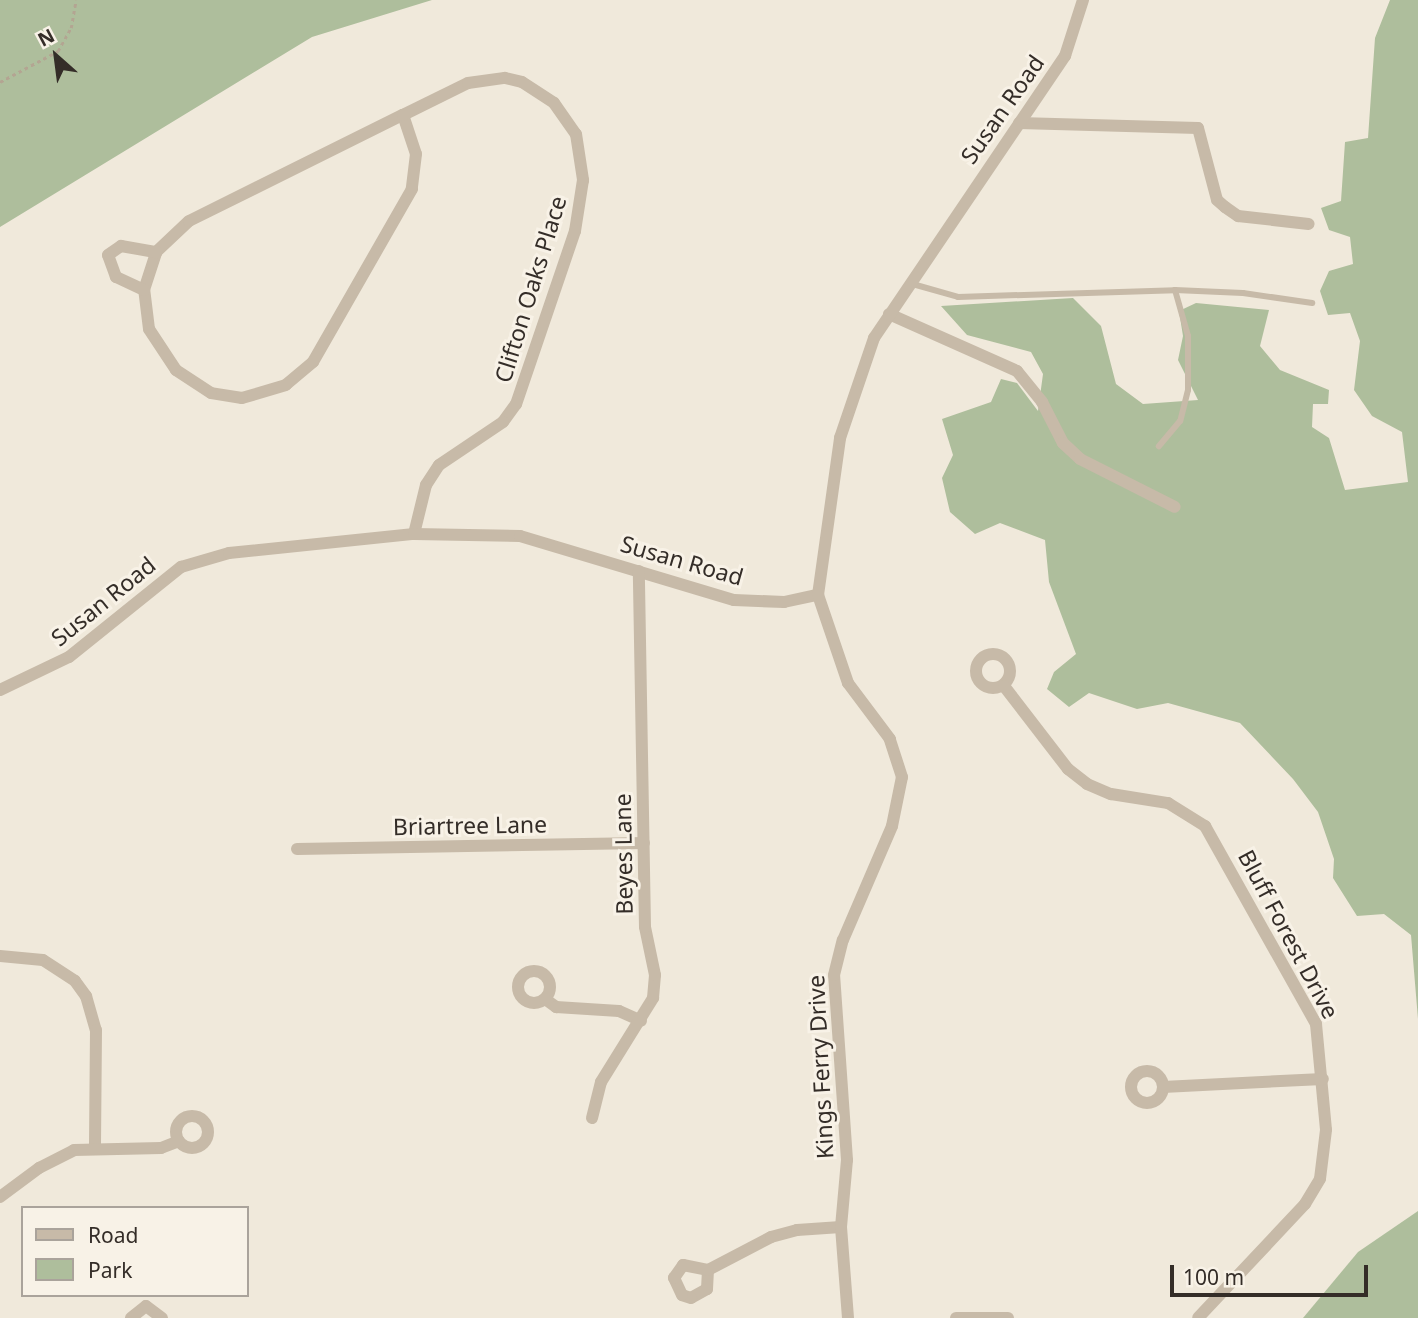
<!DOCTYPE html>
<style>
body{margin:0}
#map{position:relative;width:1418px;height:1318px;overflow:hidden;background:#f0e9db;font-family:"Noto Sans",sans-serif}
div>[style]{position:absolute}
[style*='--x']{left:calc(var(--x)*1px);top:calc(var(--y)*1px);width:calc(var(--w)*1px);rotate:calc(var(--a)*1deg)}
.green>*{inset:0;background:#aebe9c}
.path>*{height:2.5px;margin-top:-1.25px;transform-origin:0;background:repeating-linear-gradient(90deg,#b3a592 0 3.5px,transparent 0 7px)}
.service>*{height:6px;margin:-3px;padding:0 3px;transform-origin:3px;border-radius:3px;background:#c7baa8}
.minor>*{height:12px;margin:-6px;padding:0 6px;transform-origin:6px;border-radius:6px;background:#c7baa8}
.minor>.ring{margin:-6px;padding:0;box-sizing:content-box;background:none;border:12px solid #c7baa8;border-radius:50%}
span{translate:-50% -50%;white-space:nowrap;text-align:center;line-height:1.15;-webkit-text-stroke:6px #f8f2e7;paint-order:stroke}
.street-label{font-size:23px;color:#342d28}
.legend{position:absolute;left:21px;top:1206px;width:228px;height:91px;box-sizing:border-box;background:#f8f2e7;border:2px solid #aaa39b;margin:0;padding:9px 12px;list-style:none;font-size:21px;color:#342d28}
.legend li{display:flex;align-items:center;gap:14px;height:35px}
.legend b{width:35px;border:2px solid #aaa39b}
.north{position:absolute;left:21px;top:21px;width:70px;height:70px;-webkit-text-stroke:5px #f8f2e7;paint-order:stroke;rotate:332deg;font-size:19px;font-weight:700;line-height:28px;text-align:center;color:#342d28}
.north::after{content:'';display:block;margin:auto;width:24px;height:32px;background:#342d28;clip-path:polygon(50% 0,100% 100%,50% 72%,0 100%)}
.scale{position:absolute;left:1170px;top:1265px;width:198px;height:32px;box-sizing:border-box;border:4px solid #342d28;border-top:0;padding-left:9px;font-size:21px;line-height:24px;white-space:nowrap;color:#342d28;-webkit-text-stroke:5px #f8f2e7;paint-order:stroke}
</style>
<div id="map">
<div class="green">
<i style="clip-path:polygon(0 0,432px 0,312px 37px,0 227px)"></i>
<i style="clip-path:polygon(1390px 0,1418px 0,1418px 1019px,1411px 935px,1384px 914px,1357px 916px,1333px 878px,1334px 859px,1318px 812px,1293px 779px,1240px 723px,1168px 703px,1137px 709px,1089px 693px,1069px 707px,1047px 689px,1054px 672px,1076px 654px,1049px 582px,1045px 540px,1000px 523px,975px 534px,950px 512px,942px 478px,953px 455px,942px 419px,991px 402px,1001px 379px,1017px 383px,1038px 411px,1043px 374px,1031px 352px,967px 335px,941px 306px,1073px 298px,1101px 326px,1116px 384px,1143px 404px,1198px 400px,1178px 360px,1183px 336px,1179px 311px,1196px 303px,1269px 310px,1260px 346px,1280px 370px,1329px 390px,1328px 404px,1313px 404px,1312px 427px,1329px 438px,1345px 490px,1408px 482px,1402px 432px,1372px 416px,1354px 390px,1360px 341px,1350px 313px,1328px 315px,1320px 291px,1329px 271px,1353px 264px,1350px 237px,1329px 230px,1321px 208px,1341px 201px,1345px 142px,1368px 138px,1375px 38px)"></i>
<i style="clip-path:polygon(1418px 1211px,1418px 1318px,1303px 1318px,1358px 1252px)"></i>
</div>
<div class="path">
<i style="--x:0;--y:82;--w:66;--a:-28.1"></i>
<i style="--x:58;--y:51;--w:26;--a:-61"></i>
<i style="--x:71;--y:28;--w:28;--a:-80"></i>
</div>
<div class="service">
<i style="--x:909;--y:283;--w:51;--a:15.9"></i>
<i style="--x:958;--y:297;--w:217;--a:-1.8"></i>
<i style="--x:1175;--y:290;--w:48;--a:74.2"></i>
<i style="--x:1188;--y:336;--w:54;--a:90"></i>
<i style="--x:1188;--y:390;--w:32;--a:104"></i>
<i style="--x:1180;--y:421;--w:33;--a:130"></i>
<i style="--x:1175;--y:290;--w:68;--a:2.5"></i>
<i style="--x:1243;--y:293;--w:70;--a:8.2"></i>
</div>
<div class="minor">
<i style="--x:403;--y:115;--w:41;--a:71.6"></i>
<i style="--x:416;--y:154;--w:35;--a:97"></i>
<i style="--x:412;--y:189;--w:199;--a:119.8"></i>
<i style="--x:313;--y:362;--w:35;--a:140"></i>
<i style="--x:286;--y:385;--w:46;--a:163.5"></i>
<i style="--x:242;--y:398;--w:31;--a:-171"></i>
<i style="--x:211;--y:393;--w:42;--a:-146.7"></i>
<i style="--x:176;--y:370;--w:49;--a:-123.4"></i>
<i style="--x:149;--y:329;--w:39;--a:-97"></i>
<i style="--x:144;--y:290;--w:40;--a:-72"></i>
<i style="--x:156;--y:252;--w:45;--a:-43.2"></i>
<i style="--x:189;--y:221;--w:239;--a:-26.4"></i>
<i style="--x:403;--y:115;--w:72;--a:-26.2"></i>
<i style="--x:468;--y:83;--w:37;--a:-8"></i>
<i style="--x:505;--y:78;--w:17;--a:13"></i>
<i style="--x:522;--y:82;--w:38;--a:33"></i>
<i style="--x:554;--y:103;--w:38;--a:55"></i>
<i style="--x:576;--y:134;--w:47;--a:81.3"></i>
<i style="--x:583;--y:180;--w:52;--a:98.9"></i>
<i style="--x:575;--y:231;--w:183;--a:108.8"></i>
<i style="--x:516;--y:404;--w:22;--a:126"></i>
<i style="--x:503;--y:422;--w:77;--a:146.1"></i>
<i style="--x:439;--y:465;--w:24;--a:123"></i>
<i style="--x:426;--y:485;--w:50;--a:103.8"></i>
<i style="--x:1019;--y:123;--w:179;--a:1.6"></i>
<i style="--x:1198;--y:128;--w:74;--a:75.2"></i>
<i style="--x:1217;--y:200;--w:11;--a:41"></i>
<i style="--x:1225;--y:207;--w:16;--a:35"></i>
<i style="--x:1238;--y:216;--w:71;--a:6.4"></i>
<i style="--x:144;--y:290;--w:31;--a:-155"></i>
<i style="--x:116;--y:277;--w:23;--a:-110"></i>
<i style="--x:108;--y:255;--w:16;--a:-35"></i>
<i style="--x:121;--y:246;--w:36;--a:10"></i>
<i style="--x:889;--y:314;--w:140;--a:24"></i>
<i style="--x:1017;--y:371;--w:40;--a:51"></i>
<i style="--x:1042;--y:402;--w:46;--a:62.9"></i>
<i style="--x:1063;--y:443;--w:23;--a:43"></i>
<i style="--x:1080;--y:459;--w:106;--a:26.8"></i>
<i class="ring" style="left:976px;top:654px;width:22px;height:22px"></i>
<i style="--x:1004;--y:686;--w:105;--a:52.4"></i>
<i style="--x:1068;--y:769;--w:24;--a:38"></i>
<i style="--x:1087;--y:784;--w:26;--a:23"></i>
<i style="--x:1111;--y:794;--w:58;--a:9"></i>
<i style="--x:1168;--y:803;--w:44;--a:31.9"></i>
<i style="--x:1205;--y:826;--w:227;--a:60.7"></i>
<i style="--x:1316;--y:1024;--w:106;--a:84.6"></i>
<i style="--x:1326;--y:1130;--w:49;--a:97"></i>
<i style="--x:1320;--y:1179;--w:29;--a:121"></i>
<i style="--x:1305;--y:1204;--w:156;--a:133.2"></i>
<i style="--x:0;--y:690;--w:76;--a:-25.6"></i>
<i style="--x:69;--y:657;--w:144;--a:-38.8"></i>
<i style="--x:181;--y:567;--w:50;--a:-16.3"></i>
<i style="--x:229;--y:553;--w:186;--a:-5.9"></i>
<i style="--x:414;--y:534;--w:106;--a:1.1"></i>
<i style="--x:520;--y:536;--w:223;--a:16.7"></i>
<i style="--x:734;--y:600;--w:50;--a:2.3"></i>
<i style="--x:784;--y:602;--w:35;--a:-12"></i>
<i style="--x:297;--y:849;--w:347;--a:-1"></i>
<i style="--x:0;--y:956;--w:43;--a:5.3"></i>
<i style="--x:43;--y:960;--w:38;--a:33"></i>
<i style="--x:75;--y:981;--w:19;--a:54"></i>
<i style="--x:86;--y:996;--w:35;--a:74"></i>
<i style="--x:96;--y:1030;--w:116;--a:90.5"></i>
<i class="ring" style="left:518px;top:971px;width:20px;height:20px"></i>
<i style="--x:545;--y:999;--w:14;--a:36"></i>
<i style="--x:556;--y:1007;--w:63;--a:3.6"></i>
<i style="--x:619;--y:1011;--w:24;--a:24"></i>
<i class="ring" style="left:1131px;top:1071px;width:20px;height:20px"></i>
<i style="--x:1163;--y:1087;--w:160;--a:-2.9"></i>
<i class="ring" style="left:176px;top:1116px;width:20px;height:20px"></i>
<i style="--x:592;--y:1118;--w:37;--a:-76"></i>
<i style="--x:601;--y:1082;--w:99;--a:-58.2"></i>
<i style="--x:653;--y:998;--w:23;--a:-85"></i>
<i style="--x:655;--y:975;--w:49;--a:-101.8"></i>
<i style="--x:645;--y:927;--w:356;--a:-91"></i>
<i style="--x:0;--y:1197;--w:49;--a:-36.6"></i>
<i style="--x:39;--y:1168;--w:39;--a:-27"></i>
<i style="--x:74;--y:1150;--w:87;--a:-1.3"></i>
<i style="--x:161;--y:1148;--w:19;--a:-21"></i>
<i style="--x:708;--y:1270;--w:19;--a:93"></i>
<i style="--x:707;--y:1289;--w:18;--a:151"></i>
<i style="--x:691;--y:1298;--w:9;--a:-162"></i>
<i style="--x:682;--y:1295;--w:19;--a:-115"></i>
<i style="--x:674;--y:1278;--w:16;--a:-55"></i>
<i style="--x:683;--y:1265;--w:25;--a:11"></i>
<i style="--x:708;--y:1270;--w:71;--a:-27.6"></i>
<i style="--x:771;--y:1237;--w:27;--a:-15"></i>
<i style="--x:797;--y:1230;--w:44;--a:-3.9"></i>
<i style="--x:131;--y:1318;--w:19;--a:-39"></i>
<i style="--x:146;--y:1306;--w:20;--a:37"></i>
<i style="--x:848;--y:1318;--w:91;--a:-94.4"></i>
<i style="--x:841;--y:1227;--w:67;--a:-84.9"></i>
<i style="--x:847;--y:1160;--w:185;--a:-94"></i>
<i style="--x:834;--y:975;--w:36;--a:-76"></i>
<i style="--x:843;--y:940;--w:124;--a:-66.7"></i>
<i style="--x:892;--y:826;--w:50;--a:-78.5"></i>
<i style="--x:902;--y:777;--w:40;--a:-108"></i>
<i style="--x:890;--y:739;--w:70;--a:-126.9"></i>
<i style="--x:848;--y:683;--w:93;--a:-108.8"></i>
<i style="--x:818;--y:595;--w:159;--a:-82"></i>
<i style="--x:840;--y:438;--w:106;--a:-71.2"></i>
<i style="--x:874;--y:338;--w:341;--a:-55.9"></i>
<i style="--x:1065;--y:56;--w:59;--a:-72.2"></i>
<i style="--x:956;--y:1318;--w:52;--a:0"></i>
</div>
<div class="street-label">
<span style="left:1002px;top:109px;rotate:-55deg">Susan Road</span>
<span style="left:530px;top:289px;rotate:-73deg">Clifton Oaks Place</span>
<span style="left:682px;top:560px;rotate:16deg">Susan Road</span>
<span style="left:103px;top:601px;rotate:-39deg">Susan Road</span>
<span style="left:470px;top:825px;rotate:-1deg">Briartree Lane</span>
<span style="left:623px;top:854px;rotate:-91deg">Beyes Lane</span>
<span style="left:1289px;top:934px;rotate:62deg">Bluff Forest Drive</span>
<span style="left:820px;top:1067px;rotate:-93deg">Kings Ferry Drive</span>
</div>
<ul class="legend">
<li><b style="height:9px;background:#c7baa8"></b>Road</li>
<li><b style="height:19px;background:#aebe9c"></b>Park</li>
</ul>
<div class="north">N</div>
<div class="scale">100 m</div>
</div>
